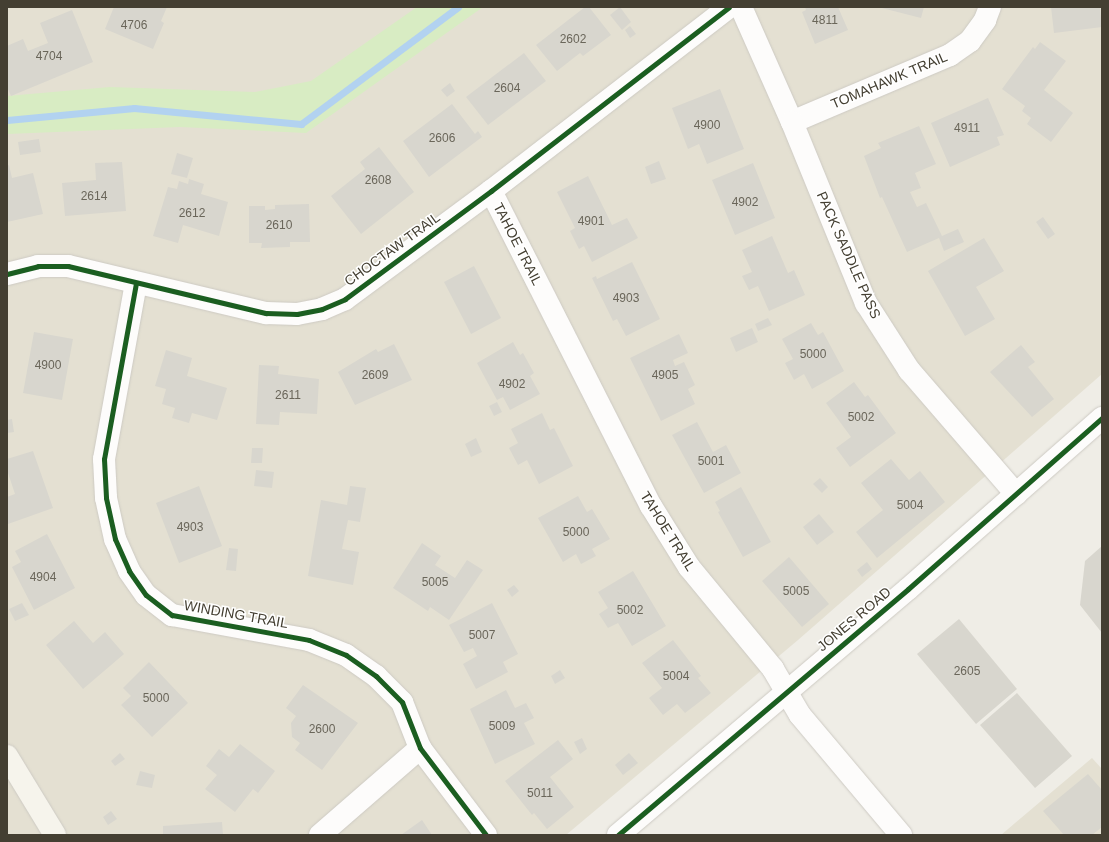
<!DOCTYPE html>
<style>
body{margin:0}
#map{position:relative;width:1109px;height:842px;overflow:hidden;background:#efede6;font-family:Arial,sans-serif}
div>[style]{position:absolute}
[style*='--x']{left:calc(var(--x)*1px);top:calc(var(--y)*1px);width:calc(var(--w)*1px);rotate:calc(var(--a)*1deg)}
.residential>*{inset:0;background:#e4e0d2}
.green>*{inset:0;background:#d8ecc3}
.stream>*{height:7px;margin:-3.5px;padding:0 3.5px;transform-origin:3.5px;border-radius:3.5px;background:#b2d2f0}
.building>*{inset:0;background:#d8d6ce}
.roads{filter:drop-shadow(0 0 1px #cdcac3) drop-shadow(0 0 1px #cdcac3)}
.minor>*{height:22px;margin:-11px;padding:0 11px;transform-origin:11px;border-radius:11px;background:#fdfcfb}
.tertiary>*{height:22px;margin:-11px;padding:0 11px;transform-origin:11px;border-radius:11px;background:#fdfcfb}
.secondary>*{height:22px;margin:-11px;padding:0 11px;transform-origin:11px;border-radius:11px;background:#f6f4ec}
.cycleway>*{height:5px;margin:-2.5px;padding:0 2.5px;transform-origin:2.5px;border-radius:2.5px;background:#1b5e20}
span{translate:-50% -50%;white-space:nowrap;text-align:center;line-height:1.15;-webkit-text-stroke:3px #fff;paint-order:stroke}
.number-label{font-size:12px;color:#6a665a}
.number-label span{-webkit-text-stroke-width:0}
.street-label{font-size:14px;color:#443f32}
.frame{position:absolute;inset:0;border:8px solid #443f32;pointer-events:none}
</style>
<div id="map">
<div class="residential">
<i style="clip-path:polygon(7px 7px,1102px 7px,1102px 374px,798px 640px,566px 835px,7px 835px)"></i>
<i style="clip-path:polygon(1092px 758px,1102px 769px,1102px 835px,1001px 835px)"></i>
</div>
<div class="green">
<i style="clip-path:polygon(417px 7px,483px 7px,306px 133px,180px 127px,7px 134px,7px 96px,110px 87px,255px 92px,311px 81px)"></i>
</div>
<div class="stream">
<i style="--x:7;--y:120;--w:128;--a:-5.4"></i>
<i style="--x:134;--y:108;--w:168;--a:5.5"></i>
<i style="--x:301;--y:124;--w:196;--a:-36.7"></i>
</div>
<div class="building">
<i style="clip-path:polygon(114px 7px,167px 7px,161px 21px,164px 23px,153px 49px,105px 29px)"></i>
<i style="clip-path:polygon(585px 7px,589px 7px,611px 35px,583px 56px,580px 53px,557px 71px,536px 45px)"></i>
<i style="clip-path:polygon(620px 7px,631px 22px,622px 30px,610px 15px)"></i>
<i style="clip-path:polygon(805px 7px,838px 7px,848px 30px,815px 44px,802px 12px,806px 10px)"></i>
<i style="clip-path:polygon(878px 7px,924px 7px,921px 18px)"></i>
<i style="clip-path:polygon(1051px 7px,1100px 7px,1102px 27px,1054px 33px)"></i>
<i style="clip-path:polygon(72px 10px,93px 62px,11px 96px,7px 87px,7px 46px,23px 39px,28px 51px,48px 43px,40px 23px)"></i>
<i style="clip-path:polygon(630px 26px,636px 34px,630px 38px,625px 30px)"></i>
<i style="clip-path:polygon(1040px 42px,1066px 61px,1044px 90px,1073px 113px,1051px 142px,1027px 124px,1031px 118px,1022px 111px,1025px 106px,1002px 89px,1033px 47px,1035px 49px)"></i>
<i style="clip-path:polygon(524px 53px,546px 81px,488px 125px,466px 97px)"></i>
<i style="clip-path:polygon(450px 83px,455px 91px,447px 97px,441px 90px)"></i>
<i style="clip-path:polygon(720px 89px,744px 149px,707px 164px,699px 144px,688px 149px,672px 108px)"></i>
<i style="clip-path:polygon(988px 98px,1004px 135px,997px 137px,1000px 145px,950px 167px,931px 123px)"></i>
<i style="clip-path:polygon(452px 104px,475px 134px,478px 131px,482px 137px,429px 177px,403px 141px)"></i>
<i style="clip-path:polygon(919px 126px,936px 164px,915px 173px,921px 188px,910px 192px,917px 207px,926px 203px,942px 236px,958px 229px,964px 242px,944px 251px,939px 238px,907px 252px,882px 197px,880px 198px,864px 156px,881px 148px,878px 143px)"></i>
<i style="clip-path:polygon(39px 139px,41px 152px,20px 155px,18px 142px)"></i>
<i style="clip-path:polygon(379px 147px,414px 192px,361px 234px,331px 196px,365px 169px,360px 162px)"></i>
<i style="clip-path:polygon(177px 153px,193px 158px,187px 178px,171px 174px)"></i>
<i style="clip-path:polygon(659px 161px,666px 179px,651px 184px,645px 167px)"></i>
<i style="clip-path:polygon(122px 162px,126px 211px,65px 216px,62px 183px,96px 180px,95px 163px)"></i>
<i style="clip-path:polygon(753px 163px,775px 218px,735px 235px,712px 180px)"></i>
<i style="clip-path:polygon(9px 165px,12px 178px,33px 173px,43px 214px,7px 222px,7px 166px)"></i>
<i style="clip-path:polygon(588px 176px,612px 225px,627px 218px,638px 238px,592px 262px,584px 246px,579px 249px,570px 231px,575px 228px,557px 192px)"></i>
<i style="clip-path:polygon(189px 179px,204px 184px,201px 194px,228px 202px,219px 236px,183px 225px,178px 243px,153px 236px,168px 187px,177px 189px,179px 181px,188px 184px)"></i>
<i style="clip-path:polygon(309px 204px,310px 242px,290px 242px,290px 247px,261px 248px,262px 243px,249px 243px,249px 206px,265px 206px,265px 210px,275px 209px,275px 205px)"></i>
<i style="clip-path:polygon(1043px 217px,1055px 234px,1048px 239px,1036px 222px)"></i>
<i style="clip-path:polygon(772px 236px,788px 273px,794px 270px,805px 295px,769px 311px,758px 286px,749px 290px,742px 276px,752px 272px,742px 250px)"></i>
<i style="clip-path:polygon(984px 238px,1004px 271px,976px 287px,995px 319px,965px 336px,928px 271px)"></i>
<i style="clip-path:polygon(632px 262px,660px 319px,626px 336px,617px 319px,613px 321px,592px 278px,596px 276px,597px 279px)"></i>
<i style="clip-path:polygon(474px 266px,501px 318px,471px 334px,444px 282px)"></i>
<i style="clip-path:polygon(768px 318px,772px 325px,758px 331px,755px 324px)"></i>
<i style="clip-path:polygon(811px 323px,818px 335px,823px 332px,844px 371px,812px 389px,804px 374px,794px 380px,785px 363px,793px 359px,782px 339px)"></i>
<i style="clip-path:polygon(752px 328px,758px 342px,736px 352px,730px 338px)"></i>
<i style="clip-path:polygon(34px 332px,73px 339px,62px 400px,23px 393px)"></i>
<i style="clip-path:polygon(679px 334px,688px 353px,673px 360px,675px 366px,684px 362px,695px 385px,688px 389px,695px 404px,661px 421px,630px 358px)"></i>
<i style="clip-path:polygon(513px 342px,520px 355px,523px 353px,534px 373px,530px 376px,540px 394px,510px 410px,503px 397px,497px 400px,477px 363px)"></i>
<i style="clip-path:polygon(394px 344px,412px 380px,355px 405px,338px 372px,376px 349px,378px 352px)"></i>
<i style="clip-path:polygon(1021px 345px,1035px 362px,1028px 367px,1054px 399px,1032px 417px,990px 372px)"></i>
<i style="clip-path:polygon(166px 350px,192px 358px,187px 376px,227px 388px,217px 420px,192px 413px,189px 423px,172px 418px,175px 408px,162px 404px,166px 389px,155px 386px)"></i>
<i style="clip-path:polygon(259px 365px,279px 366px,278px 374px,319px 379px,317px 414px,280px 412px,279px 425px,256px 424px)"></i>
<i style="clip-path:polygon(854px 382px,865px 397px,868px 395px,896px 433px,850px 467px,836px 448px,851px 437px,826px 403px)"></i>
<i style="clip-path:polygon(497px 402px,502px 412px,494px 416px,489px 406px)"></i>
<i style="clip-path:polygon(542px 413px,550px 430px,554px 428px,573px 466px,539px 484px,527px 460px,518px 465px,509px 448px,518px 443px,511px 429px)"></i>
<i style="clip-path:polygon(12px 419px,14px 432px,7px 433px,7px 420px)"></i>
<i style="clip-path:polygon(697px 422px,713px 452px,726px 445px,741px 473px,704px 493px,672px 435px)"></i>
<i style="clip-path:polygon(476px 438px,482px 452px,471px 457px,465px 444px)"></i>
<i style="clip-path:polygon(252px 448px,263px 448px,262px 463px,251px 463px)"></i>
<i style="clip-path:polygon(33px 451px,53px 508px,8px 524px,7px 497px,15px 494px,7px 470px,7px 459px)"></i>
<i style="clip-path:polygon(891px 459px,909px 480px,920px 471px,945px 502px,877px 558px,856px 532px,883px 510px,861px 483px)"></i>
<i style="clip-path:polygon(256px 470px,274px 472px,272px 488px,254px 486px)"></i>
<i style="clip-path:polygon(820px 478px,828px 487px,822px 493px,813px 484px)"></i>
<i style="clip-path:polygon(199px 486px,222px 546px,179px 563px,156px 503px)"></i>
<i style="clip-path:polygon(350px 486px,366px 488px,360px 522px,348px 520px,342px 549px,359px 552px,353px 585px,308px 576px,321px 500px,347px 505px)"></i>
<i style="clip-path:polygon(741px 487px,771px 542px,743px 557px,718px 512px,720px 511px,715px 502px)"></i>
<i style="clip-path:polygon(578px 496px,587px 512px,592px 509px,610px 539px,592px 549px,596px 556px,581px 564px,576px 554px,563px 562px,538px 518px)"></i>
<i style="clip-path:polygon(819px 514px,834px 532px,817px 545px,803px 527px)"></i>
<i style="clip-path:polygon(47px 534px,75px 588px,34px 610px,12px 567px,21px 562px,15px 551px)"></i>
<i style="clip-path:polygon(422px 543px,441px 556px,435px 565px,455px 578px,467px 560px,483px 570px,449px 620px,430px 607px,428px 611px,393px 588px)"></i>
<i style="clip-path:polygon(1102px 546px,1102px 633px,1080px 605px,1085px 561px)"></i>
<i style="clip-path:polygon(229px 548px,238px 549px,236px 571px,226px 570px)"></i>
<i style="clip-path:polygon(789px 557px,829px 604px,802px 627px,762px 581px)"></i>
<i style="clip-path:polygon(867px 562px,872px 569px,862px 577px,857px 570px)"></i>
<i style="clip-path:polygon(633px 571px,666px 626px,632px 646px,618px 623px,608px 628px,599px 614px,608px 608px,598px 592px)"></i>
<i style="clip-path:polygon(514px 585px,519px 591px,512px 597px,507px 590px)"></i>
<i style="clip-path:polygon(22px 603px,29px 615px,15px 621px,9px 609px)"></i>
<i style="clip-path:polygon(492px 603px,518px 654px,503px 662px,508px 672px,476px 689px,463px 664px,477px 656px,473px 648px,464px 652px,449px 625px)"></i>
<i style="clip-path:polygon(959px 619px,1017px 689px,976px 724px,917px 654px)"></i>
<i style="clip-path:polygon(74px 621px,93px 643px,105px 632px,124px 654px,83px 689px,46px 645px)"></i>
<i style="clip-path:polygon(673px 640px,701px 676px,698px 678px,711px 693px,685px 713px,677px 704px,663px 715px,649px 698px,662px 688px,642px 663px)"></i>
<i style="clip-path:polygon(149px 662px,188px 703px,152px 737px,121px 705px,131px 696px,123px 688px)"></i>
<i style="clip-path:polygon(560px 670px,565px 678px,555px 684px,551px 676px)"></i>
<i style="clip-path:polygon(303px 685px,358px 723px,322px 770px,295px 750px,300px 743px,292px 737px,291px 723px,296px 716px,286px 708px)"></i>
<i style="clip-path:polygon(506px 690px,515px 708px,526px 703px,534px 718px,524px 723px,535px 744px,495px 764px,470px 709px)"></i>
<i style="clip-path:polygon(1017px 693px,1072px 756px,1035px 788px,980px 725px)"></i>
<i style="clip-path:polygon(582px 738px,587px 749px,580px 754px,574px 742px)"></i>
<i style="clip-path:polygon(558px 740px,573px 759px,550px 777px,574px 807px,547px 829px,534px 813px,532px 815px,505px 781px)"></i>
<i style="clip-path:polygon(240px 744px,275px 771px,258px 793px,253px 789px,235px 812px,205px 789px,217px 775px,206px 766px,219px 749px,229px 757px)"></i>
<i style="clip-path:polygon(120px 753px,125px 759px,115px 766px,111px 761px)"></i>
<i style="clip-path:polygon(629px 753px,638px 763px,623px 775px,615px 765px)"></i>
<i style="clip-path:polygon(140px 771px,155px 775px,152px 788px,136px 785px)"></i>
<i style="clip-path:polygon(1088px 774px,1102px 790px,1102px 827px,1092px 835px,1064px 835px,1043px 811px)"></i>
<i style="clip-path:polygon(111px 811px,117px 819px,108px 825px,103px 817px)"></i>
<i style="clip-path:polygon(422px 820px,432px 835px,401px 835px)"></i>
<i style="clip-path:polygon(222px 822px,223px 835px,163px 835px,163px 826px)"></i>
</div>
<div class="roads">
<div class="minor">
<i style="--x:792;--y:122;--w:172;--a:-23"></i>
<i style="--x:950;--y:55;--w:24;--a:-35"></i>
<i style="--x:970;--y:41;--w:26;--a:-54"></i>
<i style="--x:985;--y:20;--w:14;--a:-69"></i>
<i style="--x:491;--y:191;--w:353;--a:63.1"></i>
<i style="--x:651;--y:506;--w:72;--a:58.1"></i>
<i style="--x:689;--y:567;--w:132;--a:50.5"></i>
<i style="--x:773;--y:669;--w:53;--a:59.6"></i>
<i style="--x:800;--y:715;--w:157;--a:49.9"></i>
<i style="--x:7;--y:274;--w:32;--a:-14"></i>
<i style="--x:38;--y:266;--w:30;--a:0"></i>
<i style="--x:68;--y:266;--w:204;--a:13.4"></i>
<i style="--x:266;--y:313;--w:31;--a:2"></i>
<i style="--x:297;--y:314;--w:25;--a:-11"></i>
<i style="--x:322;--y:309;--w:25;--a:-23"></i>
<i style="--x:345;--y:299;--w:182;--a:-36.5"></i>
<i style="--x:491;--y:191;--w:301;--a:-37.7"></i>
<i style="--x:136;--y:283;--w:179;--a:100.3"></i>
<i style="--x:104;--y:459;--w:39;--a:87"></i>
<i style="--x:106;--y:498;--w:42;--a:77.6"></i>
<i style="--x:115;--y:539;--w:35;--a:66"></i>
<i style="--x:129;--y:571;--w:29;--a:55"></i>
<i style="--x:146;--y:595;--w:33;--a:38"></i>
<i style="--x:172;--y:615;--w:139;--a:10.3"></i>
<i style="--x:309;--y:640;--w:40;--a:22"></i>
<i style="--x:346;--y:655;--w:37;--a:35"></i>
<i style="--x:376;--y:676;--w:37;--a:45"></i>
<i style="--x:402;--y:702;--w:49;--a:68.6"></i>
<i style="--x:420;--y:748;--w:109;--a:52.8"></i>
<i style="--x:320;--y:835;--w:133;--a:-41"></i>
</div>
<div class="tertiary">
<i style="--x:741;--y:7;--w:126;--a:66.1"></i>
<i style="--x:792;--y:122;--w:196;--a:67.8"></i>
<i style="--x:866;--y:303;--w:80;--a:57.3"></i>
<i style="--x:909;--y:370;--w:164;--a:49.2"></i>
<i style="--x:618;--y:835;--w:380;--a:-40.3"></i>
<i style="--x:908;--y:589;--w:259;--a:-41.4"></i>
</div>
<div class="secondary">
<i style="--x:7;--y:756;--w:92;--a:58.7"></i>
</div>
</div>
<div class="cycleway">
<i style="--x:7;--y:274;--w:32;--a:-14"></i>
<i style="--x:38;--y:266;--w:30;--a:0"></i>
<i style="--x:68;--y:266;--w:204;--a:13.4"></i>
<i style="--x:266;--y:313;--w:31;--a:2"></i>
<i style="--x:297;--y:314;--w:25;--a:-11"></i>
<i style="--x:322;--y:309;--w:25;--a:-23"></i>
<i style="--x:345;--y:299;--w:182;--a:-36.5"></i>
<i style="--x:491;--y:191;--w:301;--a:-37.7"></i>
<i style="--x:136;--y:283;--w:179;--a:100.3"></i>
<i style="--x:104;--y:459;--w:39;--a:87"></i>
<i style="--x:106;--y:498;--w:42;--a:77.6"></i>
<i style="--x:115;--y:539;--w:35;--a:66"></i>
<i style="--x:129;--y:571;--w:29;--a:55"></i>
<i style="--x:146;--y:595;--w:33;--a:38"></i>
<i style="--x:172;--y:615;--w:139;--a:10.3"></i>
<i style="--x:309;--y:640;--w:40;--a:22"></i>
<i style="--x:346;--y:655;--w:37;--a:35"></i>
<i style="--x:376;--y:676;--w:37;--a:45"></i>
<i style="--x:402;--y:702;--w:49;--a:68.6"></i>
<i style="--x:420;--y:748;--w:109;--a:52.8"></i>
<i style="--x:618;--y:835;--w:380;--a:-40.3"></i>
<i style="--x:908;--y:589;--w:259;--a:-41.4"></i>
</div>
<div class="number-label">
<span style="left:825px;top:21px">4811</span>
<span style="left:134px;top:26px">4706</span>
<span style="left:573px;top:40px">2602</span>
<span style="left:49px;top:57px">4704</span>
<span style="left:507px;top:89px">2604</span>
<span style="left:707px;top:126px">4900</span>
<span style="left:967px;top:129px">4911</span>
<span style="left:442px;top:139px">2606</span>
<span style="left:378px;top:181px">2608</span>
<span style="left:94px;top:197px">2614</span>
<span style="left:745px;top:203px">4902</span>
<span style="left:192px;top:214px">2612</span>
<span style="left:591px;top:222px">4901</span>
<span style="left:279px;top:226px">2610</span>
<span style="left:626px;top:299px">4903</span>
<span style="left:813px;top:355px">5000</span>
<span style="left:48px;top:366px">4900</span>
<span style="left:375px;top:376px">2609</span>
<span style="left:665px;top:376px">4905</span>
<span style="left:512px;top:385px">4902</span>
<span style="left:288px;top:396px">2611</span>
<span style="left:861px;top:418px">5002</span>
<span style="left:711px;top:462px">5001</span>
<span style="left:910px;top:506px">5004</span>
<span style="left:190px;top:528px">4903</span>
<span style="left:576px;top:533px">5000</span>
<span style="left:43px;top:578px">4904</span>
<span style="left:435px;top:583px">5005</span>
<span style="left:796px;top:592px">5005</span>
<span style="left:630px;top:611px">5002</span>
<span style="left:482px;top:636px">5007</span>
<span style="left:967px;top:672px">2605</span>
<span style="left:676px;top:677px">5004</span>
<span style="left:156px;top:699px">5000</span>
<span style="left:502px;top:727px">5009</span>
<span style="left:322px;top:730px">2600</span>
<span style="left:540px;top:794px">5011</span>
</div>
<div class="street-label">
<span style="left:889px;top:80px;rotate:-23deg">TOMAHAWK TRAIL</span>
<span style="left:518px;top:244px;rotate:63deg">TAHOE TRAIL</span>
<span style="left:392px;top:249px;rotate:-36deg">CHOCTAW TRAIL</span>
<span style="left:849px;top:255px;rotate:66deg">PACK SADDLE PASS</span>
<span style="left:668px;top:531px;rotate:58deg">TAHOE TRAIL</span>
<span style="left:236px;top:614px;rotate:10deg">WINDING TRAIL</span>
<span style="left:854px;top:619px;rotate:-40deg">JONES ROAD</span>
</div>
<div class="frame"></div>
</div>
